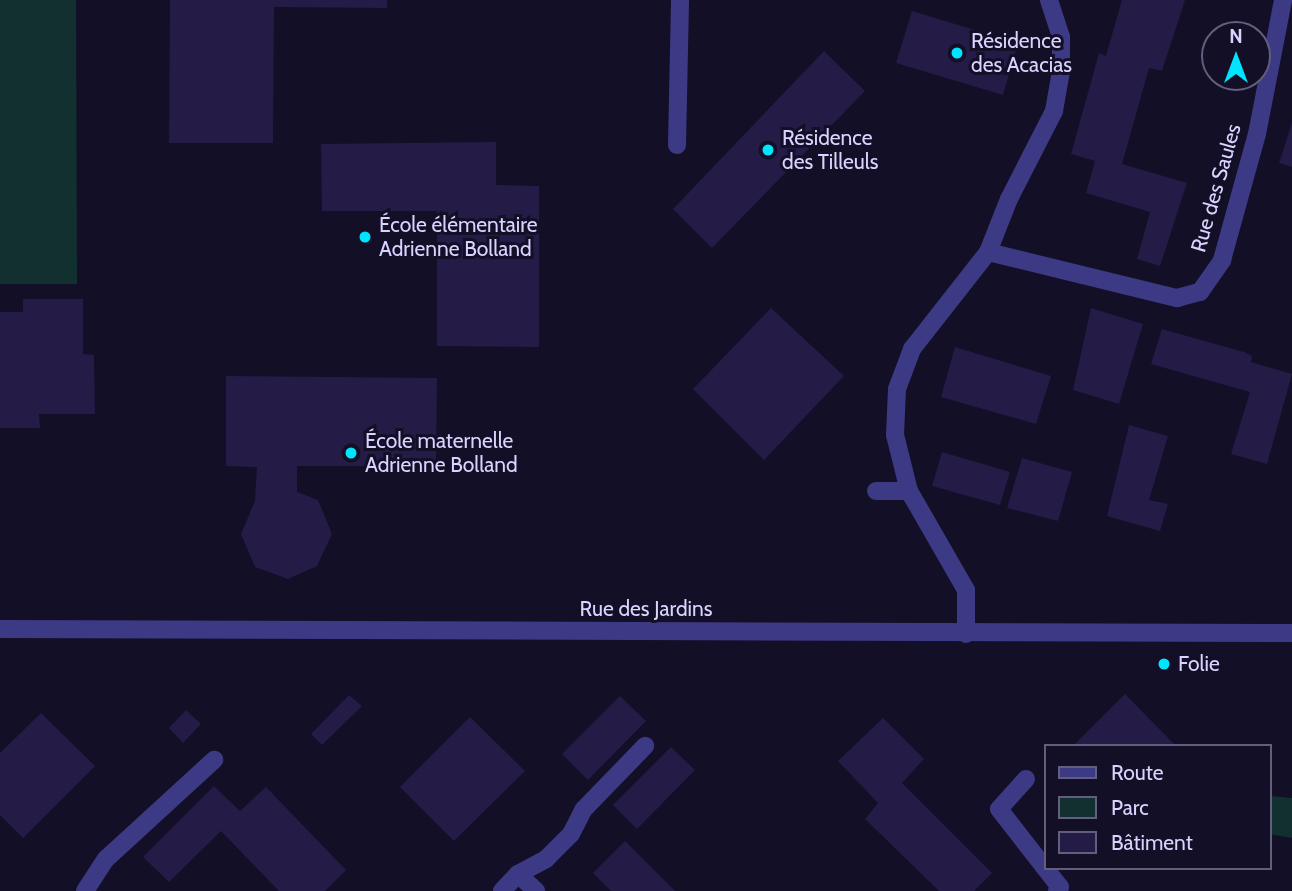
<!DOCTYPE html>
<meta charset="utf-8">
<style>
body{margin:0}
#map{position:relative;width:1292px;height:891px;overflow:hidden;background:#130f26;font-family:Cabin,sans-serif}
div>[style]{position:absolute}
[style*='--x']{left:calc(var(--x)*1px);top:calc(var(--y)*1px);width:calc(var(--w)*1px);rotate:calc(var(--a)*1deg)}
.green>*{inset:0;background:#12302f}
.building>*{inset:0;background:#241b47}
.service>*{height:18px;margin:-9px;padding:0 9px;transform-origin:9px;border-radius:9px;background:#3d3a85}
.minor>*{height:18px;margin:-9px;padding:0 9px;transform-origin:9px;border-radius:9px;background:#3d3a85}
.tertiary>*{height:18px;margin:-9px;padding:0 9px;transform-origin:9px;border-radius:9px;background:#3d3a85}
.dots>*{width:19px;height:19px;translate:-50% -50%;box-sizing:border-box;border:4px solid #130f26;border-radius:50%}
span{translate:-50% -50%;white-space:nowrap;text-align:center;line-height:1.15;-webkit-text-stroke:6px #130f26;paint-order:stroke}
.poi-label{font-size:21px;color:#d9d4ff}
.left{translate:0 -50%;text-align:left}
.street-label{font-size:21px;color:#d9d4ff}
.legend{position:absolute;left:1044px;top:744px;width:228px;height:126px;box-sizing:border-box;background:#130f26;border:2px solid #625e7d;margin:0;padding:9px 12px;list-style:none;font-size:21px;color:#d9d4ff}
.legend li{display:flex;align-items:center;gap:14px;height:35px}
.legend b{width:35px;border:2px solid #625e7d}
.north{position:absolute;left:1201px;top:21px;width:70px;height:70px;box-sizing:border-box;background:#130f26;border:2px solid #625e7d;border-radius:50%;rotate:0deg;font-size:19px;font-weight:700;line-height:28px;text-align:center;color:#d9d4ff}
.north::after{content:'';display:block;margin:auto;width:24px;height:32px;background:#00e5ff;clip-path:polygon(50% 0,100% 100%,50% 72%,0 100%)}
</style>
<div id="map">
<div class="green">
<i style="clip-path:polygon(0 0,76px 0,77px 284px,0 284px)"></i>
<i style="clip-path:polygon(1269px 796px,1292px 798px,1292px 838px,1269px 834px)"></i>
</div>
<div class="building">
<i style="clip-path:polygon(170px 0,387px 0,387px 8px,274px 7px,273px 143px,169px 143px)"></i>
<i style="clip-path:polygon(1122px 0,1185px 0,1162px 71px,1149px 68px,1122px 164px,1187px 183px,1160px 266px,1137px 259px,1150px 212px,1086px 193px,1095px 161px,1071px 154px,1099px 53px,1106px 56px)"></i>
<i style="clip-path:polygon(912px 11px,1018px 43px,1003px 95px,896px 63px)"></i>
<i style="clip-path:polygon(824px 51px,865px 91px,712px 248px,673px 209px)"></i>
<i style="clip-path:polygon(1292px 123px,1292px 167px,1279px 163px)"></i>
<i style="clip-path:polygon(496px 142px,496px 185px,539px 186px,539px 347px,437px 346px,437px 211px,322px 211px,321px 144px)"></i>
<i style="clip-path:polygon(23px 299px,83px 299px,83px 354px,94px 355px,95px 414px,39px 414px,40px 428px,0 428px,0 312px,23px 312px)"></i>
<i style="clip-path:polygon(771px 308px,844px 376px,764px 460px,693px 389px)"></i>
<i style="clip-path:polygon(1091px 308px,1143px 324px,1119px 404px,1073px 390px)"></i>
<i style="clip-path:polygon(1162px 329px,1244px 352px,1252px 356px,1251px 362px,1292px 374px,1267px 464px,1231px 454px,1250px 392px,1151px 364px)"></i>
<i style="clip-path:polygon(955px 347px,1051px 376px,1036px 424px,941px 397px)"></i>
<i style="clip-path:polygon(226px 376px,437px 378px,436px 466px,297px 466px,297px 492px,318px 500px,332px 534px,317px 566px,288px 579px,255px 567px,241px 534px,255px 501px,257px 467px,226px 466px)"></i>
<i style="clip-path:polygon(1129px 425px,1168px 436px,1149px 500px,1168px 504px,1160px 531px,1107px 516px)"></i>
<i style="clip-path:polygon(942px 452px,1010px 472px,1000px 505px,932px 486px)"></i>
<i style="clip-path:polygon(1022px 458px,1072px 472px,1058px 521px,1007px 508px)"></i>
<i style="clip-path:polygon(1125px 694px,1176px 746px,1073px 746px)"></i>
<i style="clip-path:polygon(349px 695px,362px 706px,322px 745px,311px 734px)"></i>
<i style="clip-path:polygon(620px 696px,646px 721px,588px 780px,562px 754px)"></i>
<i style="clip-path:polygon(186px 710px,201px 724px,183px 743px,169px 728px)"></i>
<i style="clip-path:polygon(41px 713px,95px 766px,23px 838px,0 815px,0 753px)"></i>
<i style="clip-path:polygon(470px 717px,525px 771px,454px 841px,400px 787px)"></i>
<i style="clip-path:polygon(883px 718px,924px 759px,902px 783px,992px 873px,974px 891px,939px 891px,865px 819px,878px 803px,838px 761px)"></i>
<i style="clip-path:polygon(671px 747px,695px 770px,637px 829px,613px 805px)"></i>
<i style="clip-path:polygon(214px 786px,240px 811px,266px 787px,346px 870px,325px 891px,279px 891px,221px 831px,169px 882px,143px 857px)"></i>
<i style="clip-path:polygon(625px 841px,675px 891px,611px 891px,593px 873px)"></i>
</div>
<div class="service">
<i style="--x:876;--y:491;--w:33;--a:0"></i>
<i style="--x:518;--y:874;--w:32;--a:-28"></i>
<i style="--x:546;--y:859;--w:35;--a:-45"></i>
<i style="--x:571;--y:834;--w:28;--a:-63"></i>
<i style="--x:584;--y:809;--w:88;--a:-45.9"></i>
</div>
<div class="minor">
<i style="--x:677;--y:145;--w:145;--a:-88.8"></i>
<i style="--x:988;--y:252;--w:195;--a:13.7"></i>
<i style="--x:1177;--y:298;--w:24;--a:-15"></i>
<i style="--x:1200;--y:292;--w:39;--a:-55"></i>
<i style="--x:1222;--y:260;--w:131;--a:-74.5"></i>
<i style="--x:1257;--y:134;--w:136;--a:-79"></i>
<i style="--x:966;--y:634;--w:44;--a:-90"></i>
<i style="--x:966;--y:590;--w:114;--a:-119.9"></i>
<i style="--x:909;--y:491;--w:58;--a:-104"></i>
<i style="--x:895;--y:435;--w:46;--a:-87.5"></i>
<i style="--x:897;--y:389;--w:43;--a:-69.4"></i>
<i style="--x:912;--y:349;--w:123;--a:-51.9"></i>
<i style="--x:988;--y:252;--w:57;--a:-68.4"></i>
<i style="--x:1009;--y:199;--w:99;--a:-62.9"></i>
<i style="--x:1054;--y:111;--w:41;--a:-80.1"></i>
<i style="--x:1061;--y:71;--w:34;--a:-90"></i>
<i style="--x:1061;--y:37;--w:39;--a:-108"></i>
<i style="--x:1026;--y:779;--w:40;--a:132"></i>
<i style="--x:999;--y:809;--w:75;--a:52.1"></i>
<i style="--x:1045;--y:868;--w:24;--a:52"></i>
<i style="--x:1060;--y:887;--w:5;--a:127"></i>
<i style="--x:85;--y:891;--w:38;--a:-57"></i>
<i style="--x:106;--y:859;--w:147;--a:-42.5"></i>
<i style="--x:502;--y:891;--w:23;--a:-47"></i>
<i style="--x:518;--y:874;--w:25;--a:43"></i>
</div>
<div class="tertiary">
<i style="--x:0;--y:629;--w:1292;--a:0.18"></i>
</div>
<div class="dots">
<i style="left:957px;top:53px;background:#00e5ff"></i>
<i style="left:768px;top:150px;background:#00e5ff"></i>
<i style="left:365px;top:237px;background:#00e5ff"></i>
<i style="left:351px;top:453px;background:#00e5ff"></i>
<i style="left:1164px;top:664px;background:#00e5ff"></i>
</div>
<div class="poi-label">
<span class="left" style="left:971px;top:53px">Résidence<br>des Acacias</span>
<span class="left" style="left:782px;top:150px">Résidence<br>des Tilleuls</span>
<span class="left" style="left:379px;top:237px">École élémentaire<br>Adrienne Bolland</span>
<span class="left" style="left:365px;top:453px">École maternelle<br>Adrienne Bolland</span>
<span class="left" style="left:1178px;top:664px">Folie</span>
</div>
<div class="street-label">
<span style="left:1216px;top:188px;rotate:-74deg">Rue des Saules</span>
<span style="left:646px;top:609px">Rue des Jardins</span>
</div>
<ul class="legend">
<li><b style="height:9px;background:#3d3a85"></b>Route</li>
<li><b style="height:19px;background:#12302f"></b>Parc</li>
<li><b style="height:19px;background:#241b47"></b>Bâtiment</li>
</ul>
<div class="north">N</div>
</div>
